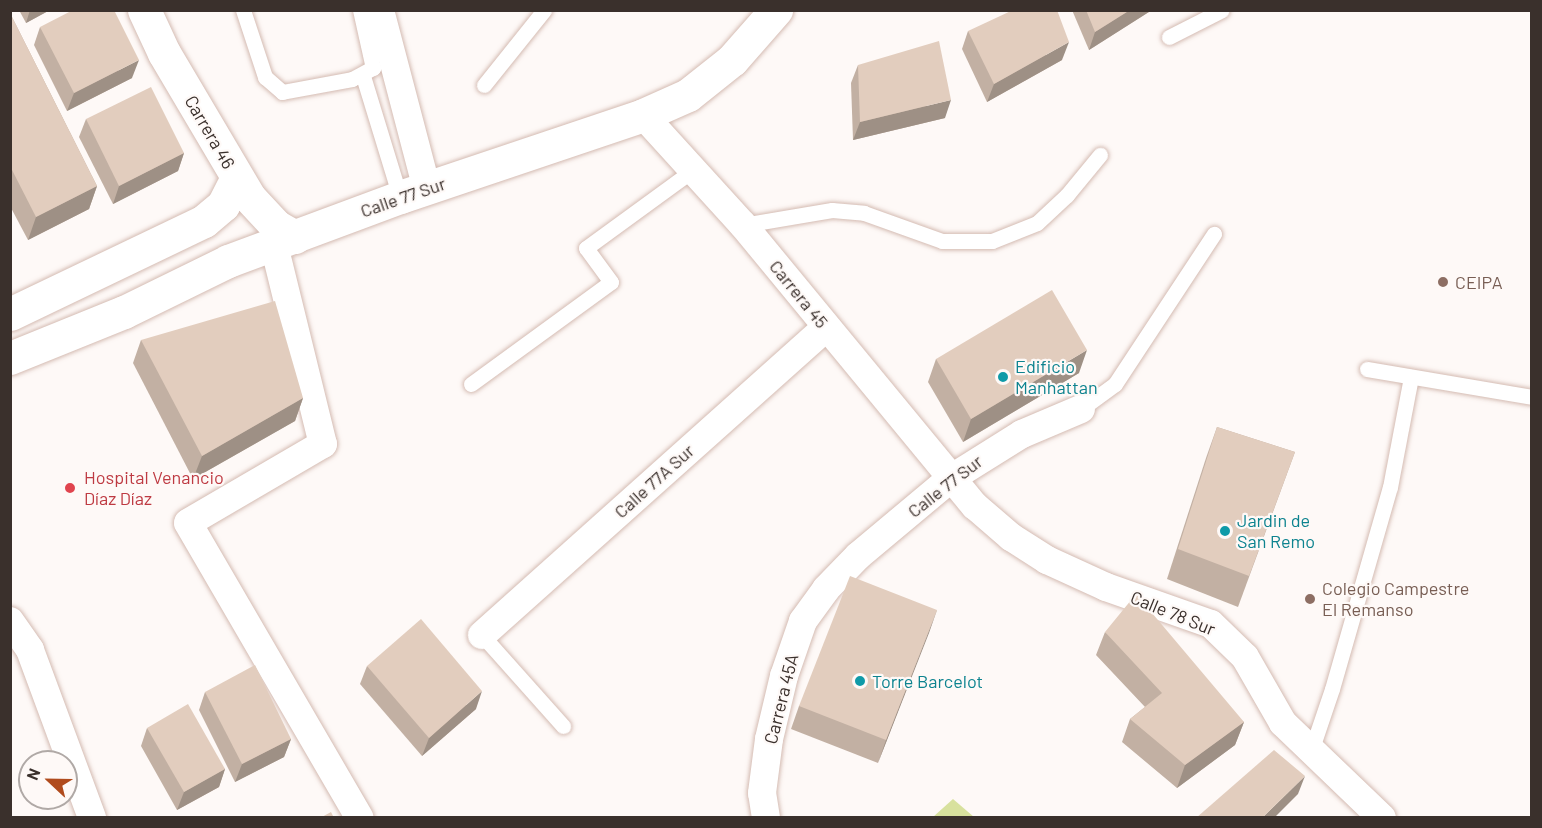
<!DOCTYPE html>
<meta charset="utf-8">
<style>
body{margin:0}
#map{position:relative;width:1542px;height:828px;overflow:hidden;background:#fef9f7;font-family:Barlow,sans-serif}
div>[style]{position:absolute}
[style*='--x']{left:calc(var(--x)*1px);top:calc(var(--y)*1px);width:calc(var(--w)*1px);rotate:calc(var(--a)*1deg)}
.green>*{inset:0;background:#d8e19e}
.roads{filter:drop-shadow(0 0 2px #d4bbb2) drop-shadow(0 0 2px #d4bbb2)}
.lane>*{height:15px;margin:-7.5px;padding:0 7.5px;transform-origin:7.5px;border-radius:7.5px;background:#fff}
.street>*{height:28px;margin:-14px;padding:0 14px;transform-origin:14px;border-radius:14px;background:#fff}
.secondary>*{height:33px;margin:-16.5px;padding:0 16.5px;transform-origin:16.5px;border-radius:16.5px;background:#fff}
.wall>*{inset:0;background:#c2b0a3}
.shaded-wall>*{inset:0;background:#9e9085}
.building>*{inset:0;background:#e2cdbe}
.dots>*{width:16px;height:16px;translate:-50% -50%;box-sizing:border-box;border:3px solid #fef9f7;border-radius:50%}
span{translate:-50% -50%;white-space:nowrap;text-align:center;line-height:1.15;-webkit-text-stroke:4.5px #fef9f7;paint-order:stroke}
.street-label{font-size:18px;color:#3a302c}
.education-label{font-size:18px;color:#785e54}
.left{translate:0 -50%;text-align:left}
.culture-label{font-size:18px;color:#0d838f}
.health-label{font-size:18px;color:#be3a42}
.frame{position:absolute;inset:0;border:12px solid #3a302c;pointer-events:none}
.north{position:absolute;left:18px;top:750px;width:60px;height:60px;box-sizing:border-box;background:#fef9f7;border:2px solid #b0a9a6;border-radius:50%;rotate:292deg;font-size:16px;font-weight:700;line-height:24px;text-align:center;color:#3a302c}
.north::after{content:'';display:block;margin:auto;width:21px;height:27px;background:#b04b1d;clip-path:polygon(50% 0,100% 100%,50% 72%,0 100%)}
</style>
<div id="map">
<div class="green">
<i style="clip-path:polygon(953px 799px,974px 817px,933px 817px)"></i>
</div>
<div class="roads">
<div class="lane">
<i style="--x:243;--y:10;--w:71;--a:71.8"></i>
<i style="--x:265;--y:77;--w:23;--a:41"></i>
<i style="--x:282;--y:92;--w:71;--a:-10.5"></i>
<i style="--x:352;--y:79;--w:24;--a:-28"></i>
<i style="--x:373;--y:68;--w:59;--a:-102.6"></i>
<i style="--x:1169;--y:37;--w:59;--a:-27"></i>
<i style="--x:363;--y:76;--w:127;--a:73"></i>
<i style="--x:484;--y:85;--w:96;--a:-51.3"></i>
<i style="--x:743;--y:225;--w:90;--a:-9.6"></i>
<i style="--x:832;--y:210;--w:32;--a:5"></i>
<i style="--x:864;--y:213;--w:83;--a:19.7"></i>
<i style="--x:942;--y:241;--w:50;--a:0"></i>
<i style="--x:992;--y:241;--w:48;--a:-21.8"></i>
<i style="--x:1037;--y:223;--w:41;--a:-43"></i>
<i style="--x:1067;--y:195;--w:52;--a:-50.5"></i>
<i style="--x:1367;--y:369;--w:167;--a:9.6"></i>
<i style="--x:471;--y:384;--w:173;--a:-36.1"></i>
<i style="--x:611;--y:282;--w:42;--a:-126.3"></i>
<i style="--x:586;--y:248;--w:132;--a:-36.1"></i>
<i style="--x:1081;--y:409;--w:42;--a:-36.3"></i>
<i style="--x:1115;--y:384;--w:180;--a:-56.6"></i>
<i style="--x:482;--y:635;--w:122;--a:48.3"></i>
<i style="--x:1311;--y:751;--w:65;--a:-71.3"></i>
<i style="--x:1332;--y:689;--w:210;--a:-74"></i>
<i style="--x:1390;--y:487;--w:112;--a:-79.2"></i>
</div>
<div class="street">
<i style="--x:380;--y:10;--w:185;--a:75.3"></i>
<i style="--x:643;--y:115;--w:149;--a:47.7"></i>
<i style="--x:743;--y:225;--w:364;--a:50.5"></i>
<i style="--x:975;--y:506;--w:48;--a:40.7"></i>
<i style="--x:1011;--y:537;--w:43;--a:32.6"></i>
<i style="--x:1047;--y:560;--w:65;--a:24.6"></i>
<i style="--x:1106;--y:587;--w:111;--a:19.4"></i>
<i style="--x:1211;--y:624;--w:47;--a:44.1"></i>
<i style="--x:1245;--y:657;--w:76;--a:60.1"></i>
<i style="--x:1283;--y:723;--w:137;--a:43.8"></i>
<i style="--x:274;--y:245;--w:205;--a:76.2"></i>
<i style="--x:323;--y:444;--w:156;--a:149.7"></i>
<i style="--x:188;--y:523;--w:341;--a:59.8"></i>
<i style="--x:10;--y:621;--w:35;--a:55"></i>
<i style="--x:30;--y:650;--w:179;--a:69.7"></i>
<i style="--x:482;--y:635;--w:462;--a:-41.8"></i>
<i style="--x:766;--y:818;--w:25;--a:-99"></i>
<i style="--x:762;--y:793;--w:54;--a:-82.6"></i>
<i style="--x:769;--y:739;--w:65;--a:-76.6"></i>
<i style="--x:784;--y:676;--w:58;--a:-70.9"></i>
<i style="--x:803;--y:621;--w:39;--a:-54"></i>
<i style="--x:826;--y:589;--w:46;--a:-45.9"></i>
<i style="--x:858;--y:556;--w:120;--a:-39.9"></i>
<i style="--x:950;--y:479;--w:85;--a:-32"></i>
<i style="--x:1022;--y:434;--w:64;--a:-23"></i>
</div>
<div class="secondary">
<i style="--x:144;--y:10;--w:47;--a:65.1"></i>
<i style="--x:164;--y:53;--w:167;--a:59.4"></i>
<i style="--x:249;--y:197;--w:40;--a:47"></i>
<i style="--x:276;--y:226;--w:22;--a:30"></i>
<i style="--x:10;--y:314;--w:215;--a:-25.6"></i>
<i style="--x:204;--y:221;--w:25;--a:-40"></i>
<i style="--x:223;--y:205;--w:30;--a:-63"></i>
<i style="--x:10;--y:358;--w:123;--a:-22"></i>
<i style="--x:124;--y:312;--w:116;--a:-26.1"></i>
<i style="--x:228;--y:261;--w:184;--a:-20.4"></i>
<i style="--x:400;--y:197;--w:256;--a:-18.6"></i>
<i style="--x:643;--y:115;--w:49;--a:-24"></i>
<i style="--x:688;--y:95;--w:56;--a:-38.5"></i>
<i style="--x:732;--y:60;--w:67;--a:-48.7"></i>
</div>
</div>
<div class="wall">
<i style="clip-path:polygon(19px 10px,50px 10px,26px 23px)"></i>
<i style="clip-path:polygon(1072px 10px,1152px 10px,1089px 50px)"></i>
<i style="clip-path:polygon(10px 13px,97px 186px,89px 209px,28px 240px,10px 206px)"></i>
<i style="clip-path:polygon(40px 27px,132px 78px,67px 111px,34px 45px)"></i>
<i style="clip-path:polygon(968px 31px,1062px 60px,987px 102px,962px 49px)"></i>
<i style="clip-path:polygon(858px 65px,945px 118px,853px 140px,851px 83px)"></i>
<i style="clip-path:polygon(86px 119px,184px 153px,178px 171px,113px 204px,79px 137px)"></i>
<i style="clip-path:polygon(141px 340px,303px 398px,295px 421px,193px 479px,133px 363px)"></i>
<i style="clip-path:polygon(936px 359px,1079px 373px,963px 442px,928px 382px)"></i>
<i style="clip-path:polygon(1217px 427px,1295px 452px,1238px 607px,1167px 579px,1206px 458px)"></i>
<i style="clip-path:polygon(937px 610px,878px 763px,791px 729px,799px 706px)"></i>
<i style="clip-path:polygon(1105px 632px,1244px 722px,1235px 745px,1177px 788px,1122px 742px,1130px 719px,1145px 707px,1096px 655px)"></i>
<i style="clip-path:polygon(367px 666px,476px 709px,422px 756px,360px 684px)"></i>
<i style="clip-path:polygon(205px 692px,291px 739px,284px 757px,235px 782px,199px 710px)"></i>
<i style="clip-path:polygon(147px 728px,225px 769px,219px 787px,177px 810px,141px 746px)"></i>
</div>
<div class="shaded-wall">
<i style="clip-path:polygon(30px 10px,50px 10px,26px 23px)"></i>
<i style="clip-path:polygon(1130px 10px,1152px 10px,1089px 50px,1095px 32px)"></i>
<i style="clip-path:polygon(1069px 42px,1062px 60px,987px 102px,994px 84px)"></i>
<i style="clip-path:polygon(139px 60px,132px 78px,67px 111px,74px 93px)"></i>
<i style="clip-path:polygon(951px 100px,945px 118px,853px 140px,860px 122px)"></i>
<i style="clip-path:polygon(184px 153px,178px 171px,113px 204px,119px 186px)"></i>
<i style="clip-path:polygon(97px 186px,89px 209px,28px 240px,36px 217px)"></i>
<i style="clip-path:polygon(1087px 350px,1079px 373px,963px 442px,971px 419px)"></i>
<i style="clip-path:polygon(303px 398px,295px 421px,193px 479px,202px 456px)"></i>
<i style="clip-path:polygon(937px 610px,929px 633px,878px 763px,886px 740px)"></i>
<i style="clip-path:polygon(482px 691px,476px 709px,422px 756px,429px 738px)"></i>
<i style="clip-path:polygon(1244px 722px,1235px 745px,1177px 788px,1185px 765px)"></i>
<i style="clip-path:polygon(291px 739px,284px 757px,235px 782px,242px 764px)"></i>
<i style="clip-path:polygon(225px 769px,219px 787px,177px 810px,184px 792px)"></i>
<i style="clip-path:polygon(1305px 776px,1298px 794px,1274px 818px,1262px 818px)"></i>
</div>
<div class="building">
<i style="clip-path:polygon(73px 10px,114px 10px,139px 60px,74px 93px,40px 27px)"></i>
<i style="clip-path:polygon(1013px 10px,1057px 10px,1069px 42px,994px 84px,968px 31px)"></i>
<i style="clip-path:polygon(1086px 10px,1130px 10px,1095px 32px)"></i>
<i style="clip-path:polygon(10px 13px,97px 186px,36px 217px,10px 166px)"></i>
<i style="clip-path:polygon(939px 41px,951px 100px,860px 122px,858px 65px)"></i>
<i style="clip-path:polygon(151px 87px,184px 153px,119px 186px,86px 119px)"></i>
<i style="clip-path:polygon(1052px 290px,1087px 350px,971px 419px,936px 359px)"></i>
<i style="clip-path:polygon(275px 301px,303px 398px,202px 456px,141px 340px)"></i>
<i style="clip-path:polygon(1217px 427px,1295px 452px,1249px 576px,1178px 549px)"></i>
<i style="clip-path:polygon(850px 576px,937px 610px,886px 740px,799px 706px)"></i>
<i style="clip-path:polygon(1136px 594px,1244px 722px,1185px 765px,1130px 719px,1162px 693px,1105px 632px)"></i>
<i style="clip-path:polygon(421px 619px,482px 691px,429px 738px,367px 666px)"></i>
<i style="clip-path:polygon(255px 665px,291px 739px,242px 764px,205px 692px)"></i>
<i style="clip-path:polygon(188px 704px,225px 769px,184px 792px,147px 728px)"></i>
<i style="clip-path:polygon(1274px 750px,1305px 776px,1262px 818px,1196px 818px)"></i>
<i style="clip-path:polygon(331px 812px,334px 818px,320px 818px)"></i>
</div>
<div class="dots">
<i style="left:1443px;top:282px;background:#8d6e63"></i>
<i style="left:1003px;top:377px;background:#0f9aa8"></i>
<i style="left:70px;top:488px;background:#e0444e"></i>
<i style="left:1225px;top:531px;background:#0f9aa8"></i>
<i style="left:1310px;top:599px;background:#8d6e63"></i>
<i style="left:860px;top:681px;background:#0f9aa8"></i>
</div>
<div class="street-label">
<span style="left:210px;top:132px;rotate:60deg">Carrera 46</span>
<span style="left:403px;top:197px;rotate:-19deg">Calle 77 Sur</span>
<span style="left:799px;top:294px;rotate:51deg">Carrera 45</span>
<span style="left:654px;top:481px;rotate:-42deg">Calle 77A Sur</span>
<span style="left:945px;top:486px;rotate:-38deg">Calle 77 Sur</span>
<span style="left:1173px;top:613px;rotate:22deg">Calle 78 Sur</span>
<span style="left:781px;top:699px;rotate:-76deg">Carrera 45A</span>
</div>
<div class="education-label">
<span class="left" style="left:1455px;top:282px">CEIPA</span>
<span class="left" style="left:1322px;top:599px">Colegio Campestre<br>El Remanso</span>
</div>
<div class="culture-label">
<span class="left" style="left:1015px;top:377px">Edificio<br>Manhattan</span>
<span class="left" style="left:1237px;top:531px">Jardin de<br>San Remo</span>
<span class="left" style="left:872px;top:681px">Torre Barcelot</span>
</div>
<div class="health-label">
<span class="left" style="left:84px;top:488px">Hospital Venancio<br>Díaz Díaz</span>
</div>
<div class="frame"></div>
<div class="north">N</div>
</div>
